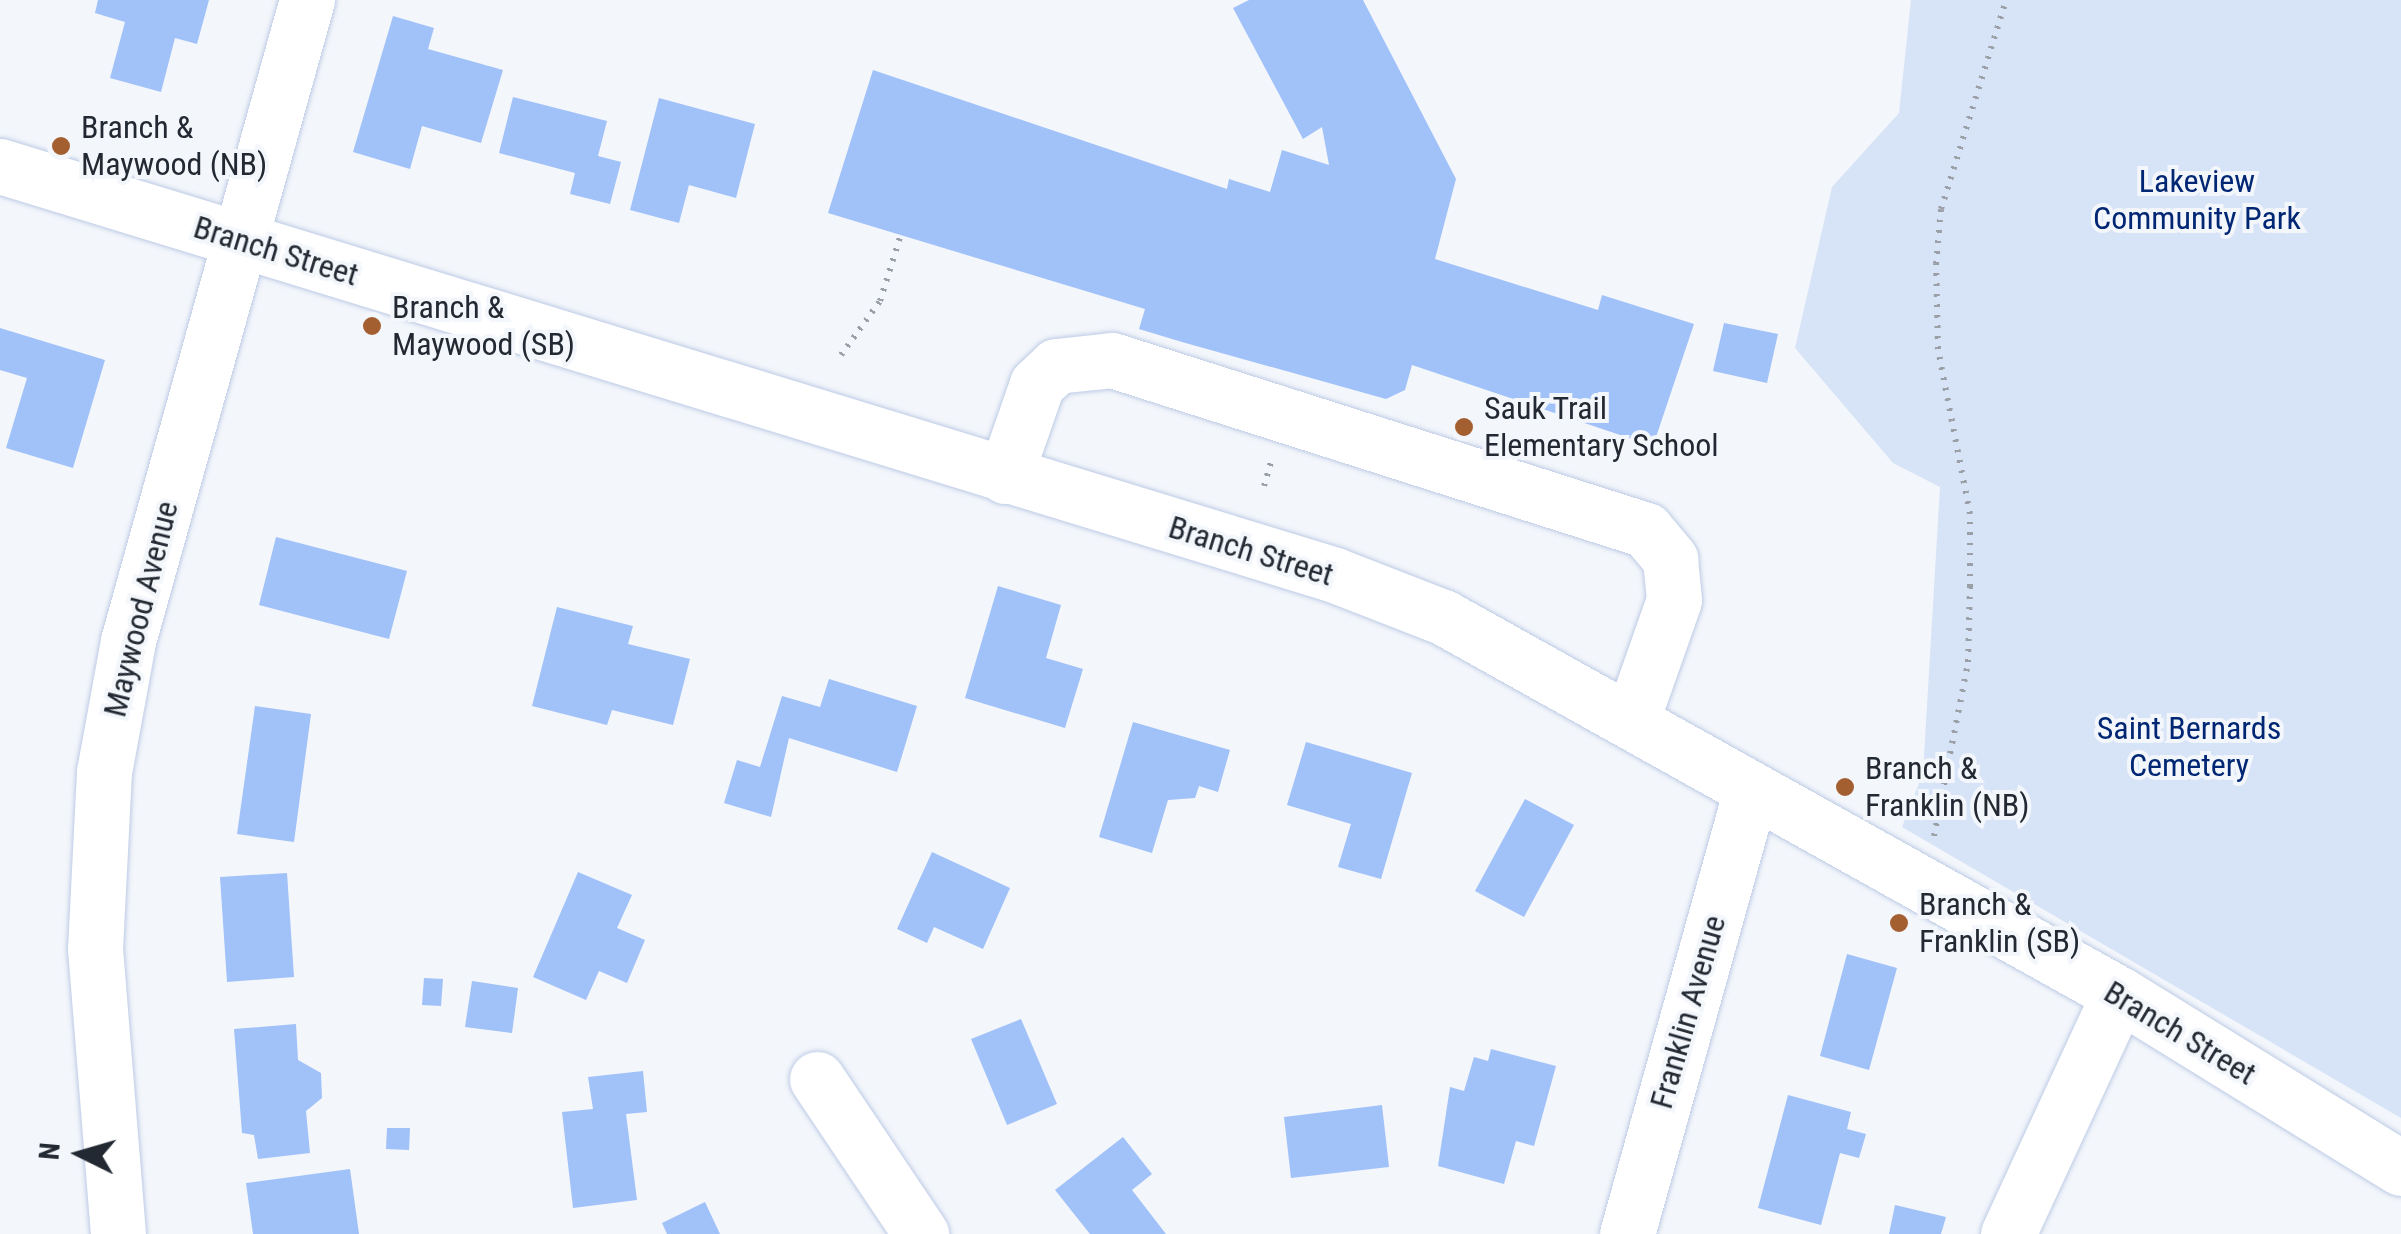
<!DOCTYPE html>
<style>
body{margin:0}
#map{position:relative;width:2401px;height:1234px;overflow:hidden;background:#f3f6fb;font-family:"Roboto Condensed",sans-serif}
div>[style]{position:absolute}
[style*='--x']{left:calc(var(--x)*1px);top:calc(var(--y)*1px);width:calc(var(--w)*1px);rotate:calc(var(--a)*1deg)}
.green>*{inset:0;background:#d7e3f7}
.building>*{inset:0;background:#a1c1f9}
.path>*{height:6px;margin-top:-3px;transform-origin:0;background:repeating-linear-gradient(90deg,#9b9fa6 0 2.5px,transparent 0 10.5px)}
.roads{filter:drop-shadow(0 0 2px #bdcbe5) drop-shadow(0 0 2px #bdcbe5)}
.minor>*{height:55px;margin:-27.5px;padding:0 27.5px;transform-origin:27.5px;border-radius:27.5px;background:#fff}
.dots>*{width:28px;height:28px;translate:-50% -50%;box-sizing:border-box;border:5px solid #f3f6fb;border-radius:50%}
span{translate:-50% -50%;white-space:nowrap;text-align:center;line-height:1.15;-webkit-text-stroke:8px #f3f6fb;paint-order:stroke}
.poi-label{font-size:32px;color:#232932}
.left{translate:0 -50%;text-align:left}
.park-label{font-size:32px;color:#012774}
.street-label{font-size:32px;color:#232932}
.north{position:absolute;left:30px;top:1104px;width:100px;height:100px;-webkit-text-stroke:8px #f3f6fb;paint-order:stroke;rotate:275deg;font-size:28px;font-weight:700;line-height:40px;text-align:center;color:#232932}
.north::after{content:'';display:block;margin:auto;width:35px;height:45px;background:#232932;clip-path:polygon(50% 0,100% 100%,50% 72%,0 100%)}
</style>
<div id="map">
<div class="green">
<i style="clip-path:polygon(1911px 0,2401px 0,2401px 1118px,1902px 827px,1923px 773px,1940px 487px,1893px 463px,1795px 348px,1832px 187px,1899px 113px)"></i>
</div>
<div class="building">
<i style="clip-path:polygon(98px 0,209px 0,197px 44px,175px 38px,161px 92px,110px 78px,125px 22px,95px 13px)"></i>
<i style="clip-path:polygon(1249px 0,1363px 0,1456px 179px,1435px 259px,1598px 310px,1602px 295px,1694px 324px,1653px 446px,1412px 365px,1405px 390px,1386px 399px,1182px 342px,1139px 329px,1145px 309px,828px 213px,873px 70px,1227px 189px,1229px 179px,1270px 192px,1282px 150px,1329px 165px,1322px 127px,1303px 139px,1233px 8px)"></i>
<i style="clip-path:polygon(393px 16px,434px 28px,428px 49px,503px 70px,481px 143px,422px 126px,410px 169px,353px 152px)"></i>
<i style="clip-path:polygon(513px 97px,607px 121px,598px 156px,621px 162px,610px 204px,570px 194px,575px 173px,499px 153px)"></i>
<i style="clip-path:polygon(659px 98px,755px 124px,736px 198px,689px 185px,679px 223px,630px 210px)"></i>
<i style="clip-path:polygon(1724px 323px,1778px 334px,1767px 383px,1713px 371px)"></i>
<i style="clip-path:polygon(0 328px,105px 360px,73px 468px,6px 448px,27px 378px,0 370px)"></i>
<i style="clip-path:polygon(276px 537px,407px 571px,389px 639px,259px 605px)"></i>
<i style="clip-path:polygon(998px 586px,1061px 605px,1046px 658px,1083px 669px,1065px 728px,965px 698px)"></i>
<i style="clip-path:polygon(557px 607px,633px 626px,628px 644px,690px 659px,673px 725px,612px 710px,607px 725px,532px 706px)"></i>
<i style="clip-path:polygon(829px 679px,917px 706px,897px 772px,789px 738px,771px 817px,724px 803px,737px 760px,760px 767px,782px 696px,820px 707px)"></i>
<i style="clip-path:polygon(255px 706px,311px 714px,294px 842px,237px 834px)"></i>
<i style="clip-path:polygon(1133px 722px,1230px 750px,1218px 792px,1199px 786px,1195px 798px,1168px 800px,1152px 853px,1099px 837px)"></i>
<i style="clip-path:polygon(1306px 742px,1412px 773px,1381px 879px,1338px 867px,1351px 824px,1287px 805px)"></i>
<i style="clip-path:polygon(1525px 799px,1574px 825px,1524px 917px,1475px 891px)"></i>
<i style="clip-path:polygon(932px 852px,1010px 888px,983px 949px,934px 927px,927px 943px,897px 929px)"></i>
<i style="clip-path:polygon(578px 872px,632px 895px,617px 928px,645px 940px,627px 983px,599px 971px,586px 1000px,533px 977px)"></i>
<i style="clip-path:polygon(287px 873px,294px 977px,227px 982px,220px 877px)"></i>
<i style="clip-path:polygon(1847px 954px,1897px 968px,1869px 1070px,1820px 1056px)"></i>
<i style="clip-path:polygon(424px 978px,443px 979px,441px 1006px,422px 1005px)"></i>
<i style="clip-path:polygon(472px 981px,518px 988px,512px 1033px,465px 1027px)"></i>
<i style="clip-path:polygon(1021px 1019px,1057px 1104px,1007px 1125px,971px 1039px)"></i>
<i style="clip-path:polygon(296px 1024px,298px 1060px,321px 1073px,322px 1098px,306px 1111px,310px 1153px,258px 1159px,254px 1135px,242px 1133px,234px 1029px)"></i>
<i style="clip-path:polygon(1491px 1049px,1556px 1066px,1534px 1146px,1516px 1141px,1504px 1184px,1438px 1166px,1450px 1087px,1464px 1091px,1474px 1057px,1488px 1061px)"></i>
<i style="clip-path:polygon(643px 1071px,647px 1112px,626px 1114px,637px 1200px,573px 1208px,562px 1112px,593px 1109px,588px 1077px)"></i>
<i style="clip-path:polygon(1788px 1095px,1851px 1112px,1847px 1129px,1866px 1134px,1859px 1158px,1840px 1153px,1821px 1225px,1758px 1208px)"></i>
<i style="clip-path:polygon(1382px 1105px,1389px 1167px,1291px 1178px,1284px 1117px)"></i>
<i style="clip-path:polygon(387px 1128px,410px 1128px,409px 1150px,386px 1149px)"></i>
<i style="clip-path:polygon(1123px 1137px,1152px 1174px,1132px 1190px,1166px 1234px,1090px 1234px,1055px 1190px)"></i>
<i style="clip-path:polygon(350px 1169px,359px 1234px,253px 1234px,246px 1183px)"></i>
<i style="clip-path:polygon(705px 1202px,720px 1234px,667px 1234px,662px 1223px)"></i>
<i style="clip-path:polygon(1895px 1205px,1946px 1217px,1941px 1234px,1889px 1234px)"></i>
</div>
<div class="path">
<i style="--x:841;--y:355;--w:67;--a:-54.2"></i>
<i style="--x:880;--y:301;--w:70;--a:-72.6"></i>
<i style="--x:1264;--y:486;--w:29;--a:-74"></i>
<i style="--x:1934;--y:836;--w:177;--a:-78.9"></i>
<i style="--x:1968;--y:662;--w:75;--a:-88.5"></i>
<i style="--x:1970;--y:587;--w:73;--a:-90"></i>
<i style="--x:1970;--y:514;--w:168;--a:-101"></i>
<i style="--x:1938;--y:349;--w:85;--a:-91.3"></i>
<i style="--x:1936;--y:264;--w:55;--a:-84.8"></i>
<i style="--x:1941;--y:209;--w:219;--a:-72.7"></i>
</div>
<div class="roads">
<div class="minor">
<i style="--x:0;--y:166;--w:1396;--a:17.03"></i>
<i style="--x:1335;--y:575;--w:116;--a:21.3"></i>
<i style="--x:1443;--y:617;--w:774;--a:29.15"></i>
<i style="--x:2119;--y:994;--w:331;--a:31.7"></i>
<i style="--x:1005;--y:476;--w:97;--a:-70.8"></i>
<i style="--x:1037;--y:384;--w:26;--a:-43"></i>
<i style="--x:1056;--y:366;--w:56;--a:-6.1"></i>
<i style="--x:1112;--y:360;--w:560;--a:17.66"></i>
<i style="--x:1646;--y:530;--w:38;--a:50"></i>
<i style="--x:1670;--y:559;--w:41;--a:84.4"></i>
<i style="--x:1674;--y:600;--w:126;--a:109.4"></i>
<i style="--x:817;--y:1079;--w:187;--a:56.1"></i>
<i style="--x:118;--y:1234;--w:286;--a:-94.6"></i>
<i style="--x:95;--y:949;--w:177;--a:-87.1"></i>
<i style="--x:104;--y:772;--w:133;--a:-79.6"></i>
<i style="--x:128;--y:641;--w:666;--a:-74.4"></i>
<i style="--x:1627;--y:1234;--w:461;--a:-74.4"></i>
<i style="--x:2008;--y:1234;--w:264;--a:-65.2"></i>
</div>
</div>
<div class="dots">
<i style="left:61px;top:146px;background:#a45f31"></i>
<i style="left:372px;top:326px;background:#a45f31"></i>
<i style="left:1464px;top:427px;background:#a45f31"></i>
<i style="left:1845px;top:787px;background:#a45f31"></i>
<i style="left:1899px;top:923px;background:#a45f31"></i>
</div>
<div class="poi-label">
<span class="left" style="left:81px;top:146px">Branch &amp;<br>Maywood (NB)</span>
<span class="left" style="left:392px;top:326px">Branch &amp;<br>Maywood (SB)</span>
<span class="left" style="left:1484px;top:427px">Sauk Trail<br>Elementary School</span>
<span class="left" style="left:1865px;top:787px">Branch &amp;<br>Franklin (NB)</span>
<span class="left" style="left:1919px;top:923px">Branch &amp;<br>Franklin (SB)</span>
</div>
<div class="park-label">
<span style="left:2197px;top:200px">Lakeview<br>Community Park</span>
<span style="left:2189px;top:747px">Saint Bernards<br>Cemetery</span>
</div>
<div class="street-label">
<span style="left:276px;top:251px;rotate:17deg">Branch Street</span>
<span style="left:1251px;top:551px;rotate:17deg">Branch Street</span>
<span style="left:141px;top:609px;rotate:-76deg">Maywood Avenue</span>
<span style="left:1688px;top:1012px;rotate:-74deg">Franklin Avenue</span>
<span style="left:2180px;top:1033px;rotate:31deg">Branch Street</span>
</div>
<div class="north">N</div>
</div>
